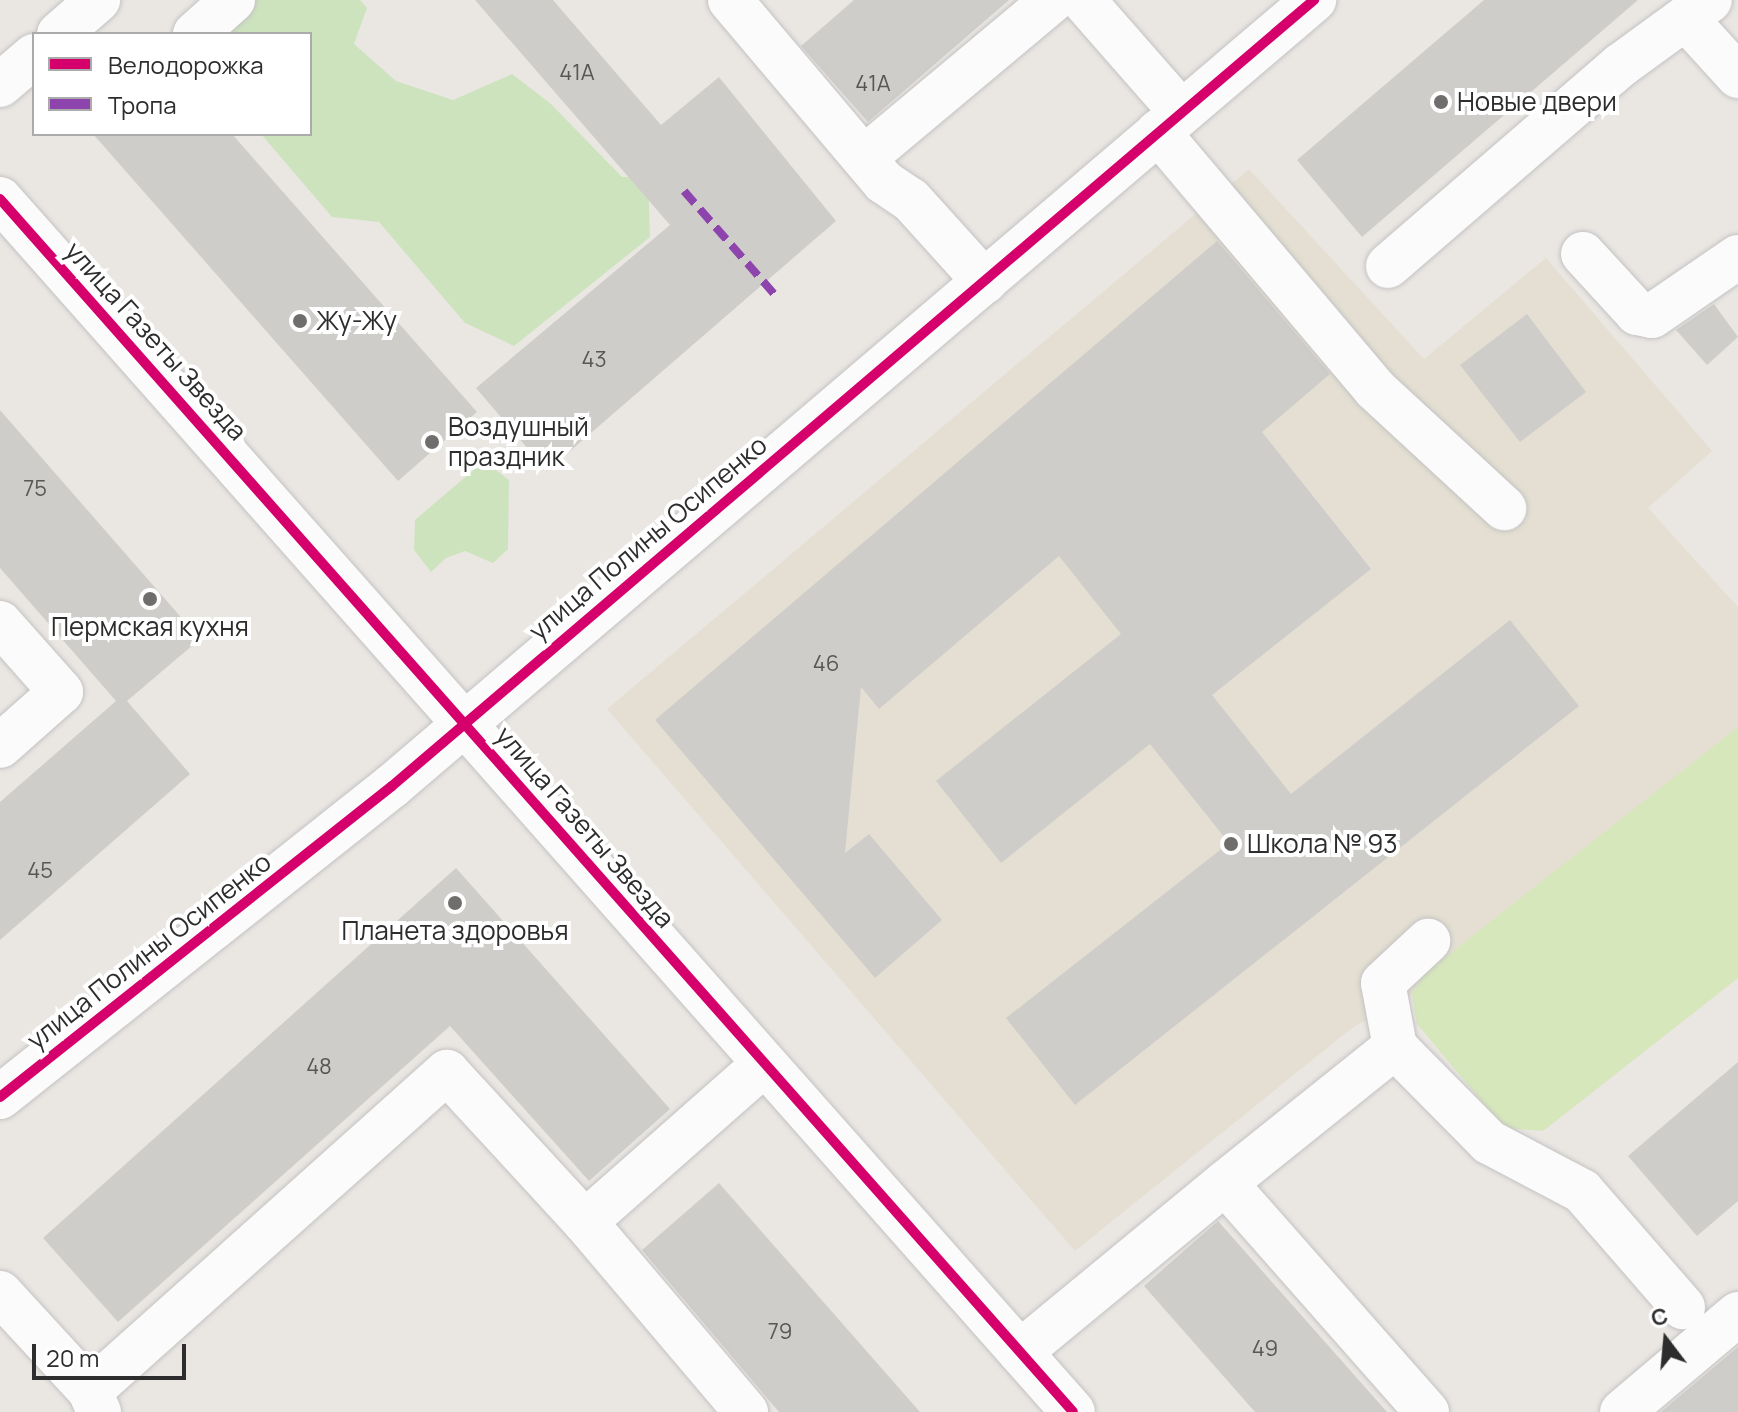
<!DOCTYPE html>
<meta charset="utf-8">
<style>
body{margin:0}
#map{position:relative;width:1738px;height:1412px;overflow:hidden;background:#eae7e3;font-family:Manrope,sans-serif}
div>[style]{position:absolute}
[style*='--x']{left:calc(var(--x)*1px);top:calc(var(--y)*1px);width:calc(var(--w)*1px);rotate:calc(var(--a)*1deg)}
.education>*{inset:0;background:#e4dfd2}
.green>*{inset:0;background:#cde3be}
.pitch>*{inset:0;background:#d6e7bc}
.building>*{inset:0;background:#cfcdca}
.roads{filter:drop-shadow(0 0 2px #c4c3c3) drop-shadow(0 0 2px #c4c3c3)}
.minor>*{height:44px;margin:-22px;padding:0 22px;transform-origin:22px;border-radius:22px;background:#fcfbfb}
.quiet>*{height:8px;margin-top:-4px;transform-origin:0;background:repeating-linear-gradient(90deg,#8e44ad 0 16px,transparent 0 24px)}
.cycleway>*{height:10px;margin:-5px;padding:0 5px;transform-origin:5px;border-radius:5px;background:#d6006c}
.dots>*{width:22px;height:22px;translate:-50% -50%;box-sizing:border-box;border:4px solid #fff;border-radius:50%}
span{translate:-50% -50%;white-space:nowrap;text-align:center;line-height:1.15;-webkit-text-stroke:8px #fff;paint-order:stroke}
.number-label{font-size:22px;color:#575756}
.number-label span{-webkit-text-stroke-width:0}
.poi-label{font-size:26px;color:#2d2d2d}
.left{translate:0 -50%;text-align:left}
.street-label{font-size:26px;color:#2d2d2d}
.legend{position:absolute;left:32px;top:32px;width:280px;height:104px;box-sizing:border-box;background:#fff;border:2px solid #ababab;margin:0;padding:10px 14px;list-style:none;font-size:24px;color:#2d2d2d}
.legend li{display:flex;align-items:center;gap:16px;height:40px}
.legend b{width:40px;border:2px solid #ababab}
.north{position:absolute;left:1626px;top:1300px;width:80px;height:80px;-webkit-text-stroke:6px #fff;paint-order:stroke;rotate:344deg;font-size:22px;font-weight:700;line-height:32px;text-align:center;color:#2d2d2d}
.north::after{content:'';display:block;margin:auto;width:28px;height:36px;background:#2d2d2d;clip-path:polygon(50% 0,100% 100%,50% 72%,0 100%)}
.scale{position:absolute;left:32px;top:1344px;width:154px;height:36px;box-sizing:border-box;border:4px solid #2d2d2d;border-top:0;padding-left:10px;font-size:24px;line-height:28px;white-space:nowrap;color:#2d2d2d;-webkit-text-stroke:6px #fff;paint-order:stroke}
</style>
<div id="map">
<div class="education">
<i style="clip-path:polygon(1249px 169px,1424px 359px,1546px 258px,1712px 451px,1648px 508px,1738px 607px,1738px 978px,1543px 1131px,1417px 1024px,1412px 995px,1352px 1028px,1075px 1251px,607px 709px)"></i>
</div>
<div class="green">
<i style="clip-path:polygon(235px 0,360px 0,367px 8px,354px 44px,396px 81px,453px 100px,512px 74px,551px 104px,622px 177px,648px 177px,650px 237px,514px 346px,465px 323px,379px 222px,332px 217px,261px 134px,310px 134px,310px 34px,211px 34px)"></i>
<i style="clip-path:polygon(484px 461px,509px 480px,508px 549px,493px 563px,465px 551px,446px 558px,431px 572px,414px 550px,415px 520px)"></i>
</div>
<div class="pitch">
<i style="clip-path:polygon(1738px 727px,1738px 978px,1543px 1131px,1504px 1128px,1417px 1024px,1412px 994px,1424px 974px)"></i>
</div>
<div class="building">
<i style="clip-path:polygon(475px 0,553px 0,661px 125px,719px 77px,836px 221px,547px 471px,476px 388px,670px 225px)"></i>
<i style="clip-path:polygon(854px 0,1009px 0,868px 122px,801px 46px)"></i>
<i style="clip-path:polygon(1484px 0,1638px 0,1362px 237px,1297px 160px)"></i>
<i style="clip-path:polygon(93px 134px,232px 134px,477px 412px,398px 481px)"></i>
<i style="clip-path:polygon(1217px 241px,1330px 374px,1262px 432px,1371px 569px,1212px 695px,1291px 794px,1510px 620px,1579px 706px,1075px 1105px,1006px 1018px,1229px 843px,1150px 744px,1001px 863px,936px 781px,1121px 634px,1059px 556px,879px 709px,861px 687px,845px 853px,869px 834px,942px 920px,875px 978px,655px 720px)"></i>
<i style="clip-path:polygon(1714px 304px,1738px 337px,1707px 365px,1676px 330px)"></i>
<i style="clip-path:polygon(1527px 314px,1586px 392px,1520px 442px,1460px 365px)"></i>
<i style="clip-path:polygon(0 410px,200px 639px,127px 701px,190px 774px,0 940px,0 802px,116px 701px,0 568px)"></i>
<i style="clip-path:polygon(456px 868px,670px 1109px,589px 1181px,450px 1026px,118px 1322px,43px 1238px)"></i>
<i style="clip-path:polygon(1738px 1062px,1738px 1201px,1697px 1236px,1628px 1156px)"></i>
<i style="clip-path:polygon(719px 1183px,920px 1412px,779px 1412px,642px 1250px)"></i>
<i style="clip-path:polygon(1218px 1221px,1387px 1412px,1255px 1412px,1144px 1286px)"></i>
<i style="clip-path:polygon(1738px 1347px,1738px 1412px,1661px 1412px)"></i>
</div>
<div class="roads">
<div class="minor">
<i style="--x:730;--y:0;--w:238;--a:49.8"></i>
<i style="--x:884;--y:182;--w:32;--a:34"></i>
<i style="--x:911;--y:200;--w:110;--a:47.9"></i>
<i style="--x:1083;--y:0;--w:149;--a:48.8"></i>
<i style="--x:1687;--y:20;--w:76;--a:47.7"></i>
<i style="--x:59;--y:34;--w:52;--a:-41.1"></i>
<i style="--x:195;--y:34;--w:51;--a:-41.8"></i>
<i style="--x:0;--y:85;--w:45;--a:-40.5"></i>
<i style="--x:1158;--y:132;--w:336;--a:49.8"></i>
<i style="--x:1375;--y:389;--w:176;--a:42.7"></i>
<i style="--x:864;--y:158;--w:246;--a:-39.9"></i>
<i style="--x:0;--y:199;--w:1619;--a:48.5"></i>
<i style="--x:1583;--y:254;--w:80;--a:47.5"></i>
<i style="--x:1637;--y:313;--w:15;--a:11"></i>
<i style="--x:1652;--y:316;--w:104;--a:-34.5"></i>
<i style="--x:1388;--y:266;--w:308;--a:-40.8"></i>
<i style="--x:1621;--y:65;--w:110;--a:-36.1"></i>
<i style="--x:0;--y:623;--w:92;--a:48.5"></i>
<i style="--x:61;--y:692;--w:81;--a:138.5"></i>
<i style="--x:1395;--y:1047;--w:65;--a:-100.6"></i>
<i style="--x:1383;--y:983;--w:62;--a:-43"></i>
<i style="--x:0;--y:1097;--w:500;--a:-38.43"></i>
<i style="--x:392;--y:786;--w:1212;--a:-40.45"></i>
<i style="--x:585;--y:1222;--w:239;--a:-41.4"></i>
<i style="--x:0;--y:1293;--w:133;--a:47.4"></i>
<i style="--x:90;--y:1391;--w:23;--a:67"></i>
<i style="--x:1020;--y:1352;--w:266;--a:-39.5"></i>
<i style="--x:90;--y:1391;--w:479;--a:-41.8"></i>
<i style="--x:447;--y:1072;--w:204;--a:47.4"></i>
<i style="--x:585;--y:1222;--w:249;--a:49.7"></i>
<i style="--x:1427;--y:1412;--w:305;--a:-131.4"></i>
<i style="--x:1225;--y:1183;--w:218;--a:-38.7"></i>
<i style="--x:1395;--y:1047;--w:134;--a:45.3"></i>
<i style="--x:1489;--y:1142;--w:105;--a:27.8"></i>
<i style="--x:1582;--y:1191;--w:154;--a:49"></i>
<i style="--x:1622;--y:1412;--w:152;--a:-40.2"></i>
</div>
</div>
<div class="quiet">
<i style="--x:684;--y:191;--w:138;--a:48.8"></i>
</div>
<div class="cycleway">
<i style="--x:0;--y:199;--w:1619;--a:48.5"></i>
<i style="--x:0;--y:1097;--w:500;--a:-38.43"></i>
<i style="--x:392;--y:786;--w:1212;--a:-40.45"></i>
</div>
<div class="dots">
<i style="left:1441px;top:102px;background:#6f6e6d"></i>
<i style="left:300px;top:321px;background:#6f6e6d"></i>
<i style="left:432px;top:442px;background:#6f6e6d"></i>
<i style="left:150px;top:599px;background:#6f6e6d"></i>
<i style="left:1231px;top:844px;background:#6f6e6d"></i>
<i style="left:455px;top:903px;background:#6f6e6d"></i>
</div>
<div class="number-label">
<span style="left:577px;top:73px">41А</span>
<span style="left:873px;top:84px">41А</span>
<span style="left:594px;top:360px">43</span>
<span style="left:35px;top:489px">75</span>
<span style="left:826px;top:664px">46</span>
<span style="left:40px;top:871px">45</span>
<span style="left:319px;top:1067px">48</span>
<span style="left:780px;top:1332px">79</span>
<span style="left:1265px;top:1349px">49</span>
</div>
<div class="poi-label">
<span class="left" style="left:1457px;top:102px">Новые двери</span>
<span class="left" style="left:316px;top:321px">Жу-Жу</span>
<span class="left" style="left:448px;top:442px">Воздушный<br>праздник</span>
<span style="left:150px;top:627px">Пермская кухня</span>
<span class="left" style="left:1247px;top:844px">Школа № 93</span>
<span style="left:455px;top:931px">Планета здоровья</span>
</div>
<div class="street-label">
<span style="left:156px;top:341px;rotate:48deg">улица Газеты Звезда</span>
<span style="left:648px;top:538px;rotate:-40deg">улица Полины Осипенко</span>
<span style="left:585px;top:827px;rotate:49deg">улица Газеты Звезда</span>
<span style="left:149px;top:951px;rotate:-38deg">улица Полины Осипенко</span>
</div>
<ul class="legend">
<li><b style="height:10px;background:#d6006c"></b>Велодорожка</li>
<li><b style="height:10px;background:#8e44ad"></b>Тропа</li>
</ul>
<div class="north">С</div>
<div class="scale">20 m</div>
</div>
